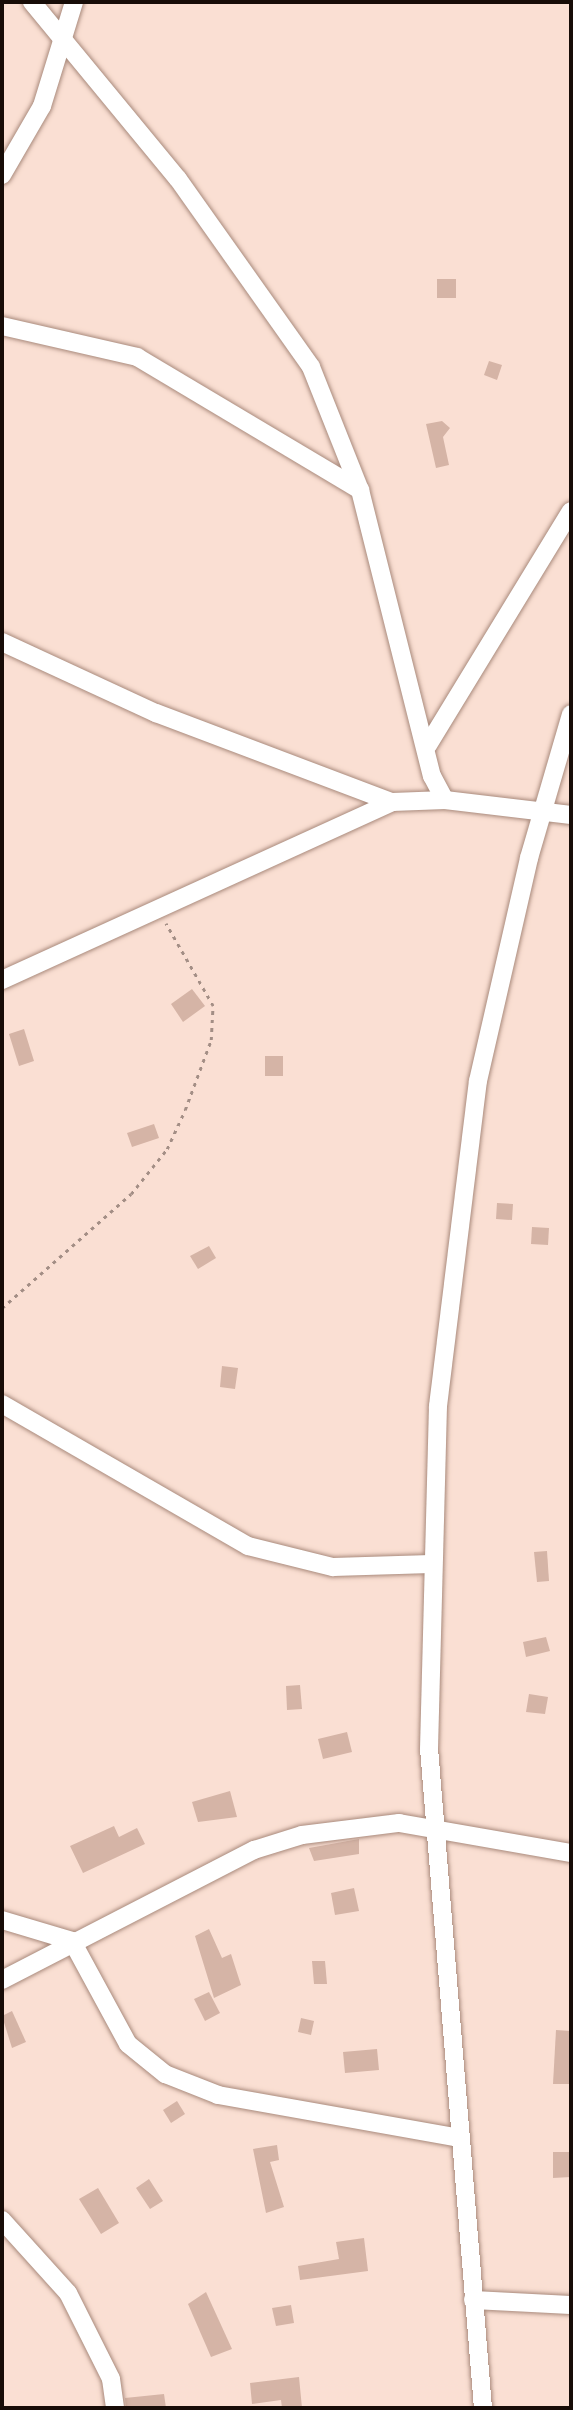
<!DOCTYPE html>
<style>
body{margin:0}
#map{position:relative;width:573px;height:2410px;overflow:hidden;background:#fadfd3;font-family:Raleway,sans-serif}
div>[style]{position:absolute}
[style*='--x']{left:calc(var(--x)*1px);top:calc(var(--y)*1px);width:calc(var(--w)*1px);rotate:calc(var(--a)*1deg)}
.building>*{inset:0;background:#d5b4a6}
.path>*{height:2.5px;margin-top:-1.25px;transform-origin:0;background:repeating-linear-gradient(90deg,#a38e85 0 3.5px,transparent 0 8.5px)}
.roads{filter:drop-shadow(0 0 2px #a98a7c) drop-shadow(0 0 2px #a98a7c)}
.minor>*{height:18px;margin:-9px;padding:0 9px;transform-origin:9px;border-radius:9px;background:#fff}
span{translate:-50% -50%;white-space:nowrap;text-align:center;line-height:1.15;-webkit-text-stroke:5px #fadfd3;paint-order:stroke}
.frame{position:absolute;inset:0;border:4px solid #170c07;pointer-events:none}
</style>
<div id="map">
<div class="building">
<i style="clip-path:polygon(437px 279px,456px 279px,456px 298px,437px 298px)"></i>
<i style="clip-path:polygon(489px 361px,502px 365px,497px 380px,484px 375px)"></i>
<i style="clip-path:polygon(442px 421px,450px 428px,443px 437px,449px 465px,436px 468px,426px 424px)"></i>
<i style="clip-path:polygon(192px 989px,205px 1006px,183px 1022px,171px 1004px)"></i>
<i style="clip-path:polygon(24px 1029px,34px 1061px,19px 1066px,9px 1034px)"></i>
<i style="clip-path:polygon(265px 1056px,283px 1056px,283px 1076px,265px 1076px)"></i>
<i style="clip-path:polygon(154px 1124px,159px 1138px,132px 1147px,127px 1133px)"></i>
<i style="clip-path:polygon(497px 1203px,513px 1204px,512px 1220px,496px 1219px)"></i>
<i style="clip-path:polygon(532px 1227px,549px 1228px,548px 1245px,531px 1244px)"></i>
<i style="clip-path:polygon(209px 1246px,216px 1258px,198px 1269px,190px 1256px)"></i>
<i style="clip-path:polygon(222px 1366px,238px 1368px,235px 1389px,220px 1387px)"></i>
<i style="clip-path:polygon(547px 1551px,549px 1581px,537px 1582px,534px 1552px)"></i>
<i style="clip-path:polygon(546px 1637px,550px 1651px,526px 1657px,523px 1642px)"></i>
<i style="clip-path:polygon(300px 1685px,302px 1709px,287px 1710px,286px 1686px)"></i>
<i style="clip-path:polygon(529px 1694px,548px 1697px,545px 1714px,526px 1712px)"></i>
<i style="clip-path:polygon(347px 1732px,352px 1752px,323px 1759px,318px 1739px)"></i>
<i style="clip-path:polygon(230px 1791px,237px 1817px,198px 1822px,192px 1802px)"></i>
<i style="clip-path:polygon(114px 1826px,119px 1837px,137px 1828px,145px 1844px,83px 1873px,70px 1846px)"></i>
<i style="clip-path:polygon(359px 1839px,359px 1854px,314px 1861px,309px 1848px)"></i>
<i style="clip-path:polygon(354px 1888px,359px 1911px,335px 1915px,331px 1893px)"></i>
<i style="clip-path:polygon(209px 1929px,222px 1958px,231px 1954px,241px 1985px,214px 1998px,195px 1936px)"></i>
<i style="clip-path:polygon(312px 1961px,325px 1961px,327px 1984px,314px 1984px)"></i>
<i style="clip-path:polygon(209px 1992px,220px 2013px,205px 2021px,194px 1999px)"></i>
<i style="clip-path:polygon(12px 2011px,26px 2042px,12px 2048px,2px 2016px)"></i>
<i style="clip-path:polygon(301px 2018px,314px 2021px,311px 2035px,298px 2032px)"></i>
<i style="clip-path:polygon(556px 2030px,571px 2031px,571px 2084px,553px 2084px)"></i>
<i style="clip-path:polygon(377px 2049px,379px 2070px,345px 2073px,343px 2052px)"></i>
<i style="clip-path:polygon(177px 2101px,185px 2114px,171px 2123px,163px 2110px)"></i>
<i style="clip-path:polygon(277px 2145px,279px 2160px,270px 2162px,284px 2207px,266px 2213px,253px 2149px)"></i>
<i style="clip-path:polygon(553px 2152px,571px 2152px,571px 2177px,553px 2178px)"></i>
<i style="clip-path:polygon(149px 2179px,163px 2201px,150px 2209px,136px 2188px)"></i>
<i style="clip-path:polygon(98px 2188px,119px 2223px,101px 2234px,79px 2199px)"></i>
<i style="clip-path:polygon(364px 2238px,368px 2271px,300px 2280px,298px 2266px,339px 2259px,336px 2242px)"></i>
<i style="clip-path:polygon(206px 2292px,232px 2349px,211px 2357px,188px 2304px)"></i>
<i style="clip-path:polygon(291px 2305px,294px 2323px,276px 2326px,272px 2308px)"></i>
<i style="clip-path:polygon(299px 2377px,302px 2408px,282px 2408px,281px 2400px,252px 2404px,250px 2383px)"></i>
<i style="clip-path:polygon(164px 2394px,166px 2408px,126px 2408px,125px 2398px)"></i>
</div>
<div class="path">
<i style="--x:2;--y:1308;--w:172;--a:-41.5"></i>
<i style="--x:131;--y:1194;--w:58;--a:-51.3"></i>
<i style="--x:167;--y:1149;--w:43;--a:-65.2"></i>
<i style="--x:185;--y:1110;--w:75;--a:-69.6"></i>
<i style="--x:211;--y:1040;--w:34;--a:-87"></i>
<i style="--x:213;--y:1006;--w:95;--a:-119.8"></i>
</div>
<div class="roads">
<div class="minor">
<i style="--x:32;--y:2;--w:229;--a:50.5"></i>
<i style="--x:178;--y:179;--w:230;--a:54.7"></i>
<i style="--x:311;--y:367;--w:132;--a:68.3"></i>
<i style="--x:360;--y:490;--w:295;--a:75.9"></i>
<i style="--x:432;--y:776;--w:27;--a:62"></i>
<i style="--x:2;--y:175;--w:80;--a:-59.9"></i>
<i style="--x:42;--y:106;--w:109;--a:-72.9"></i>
<i style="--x:2;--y:326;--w:139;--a:12.9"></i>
<i style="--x:137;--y:357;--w:260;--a:30.8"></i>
<i style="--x:2;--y:642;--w:170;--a:24.8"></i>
<i style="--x:156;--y:713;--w:252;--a:20.7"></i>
<i style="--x:428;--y:745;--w:274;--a:-58.6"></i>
<i style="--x:2;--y:980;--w:429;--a:-24.5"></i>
<i style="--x:392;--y:802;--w:53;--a:-2.2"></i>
<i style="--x:445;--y:800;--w:127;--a:6.8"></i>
<i style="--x:2;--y:1404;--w:284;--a:30"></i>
<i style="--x:248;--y:1546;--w:88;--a:13.9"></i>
<i style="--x:333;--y:1567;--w:98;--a:-1.8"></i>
<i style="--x:2;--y:1920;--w:73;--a:16.7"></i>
<i style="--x:72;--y:1941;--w:117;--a:61.5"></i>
<i style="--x:128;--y:2044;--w:48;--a:39"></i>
<i style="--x:165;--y:2074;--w:57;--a:21.6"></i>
<i style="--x:218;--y:2095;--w:245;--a:10.1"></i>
<i style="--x:2;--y:1980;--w:284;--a:-27.3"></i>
<i style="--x:254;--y:1850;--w:50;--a:-17.4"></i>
<i style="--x:302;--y:1835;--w:98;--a:-7.1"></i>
<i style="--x:399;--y:1823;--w:175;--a:9.9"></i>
<i style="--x:2;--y:2220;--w:98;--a:47.9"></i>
<i style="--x:68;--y:2293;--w:96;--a:63.4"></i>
<i style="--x:111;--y:2379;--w:29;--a:82"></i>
<i style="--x:473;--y:2300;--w:98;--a:2.9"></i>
<i style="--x:483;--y:2408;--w:661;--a:-94.68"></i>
<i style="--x:429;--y:1749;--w:343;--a:-88.5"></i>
<i style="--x:438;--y:1406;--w:327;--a:-83"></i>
<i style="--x:478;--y:1081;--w:229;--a:-77.1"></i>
<i style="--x:529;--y:858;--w:150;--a:-73.7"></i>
</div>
</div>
<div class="frame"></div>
</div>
